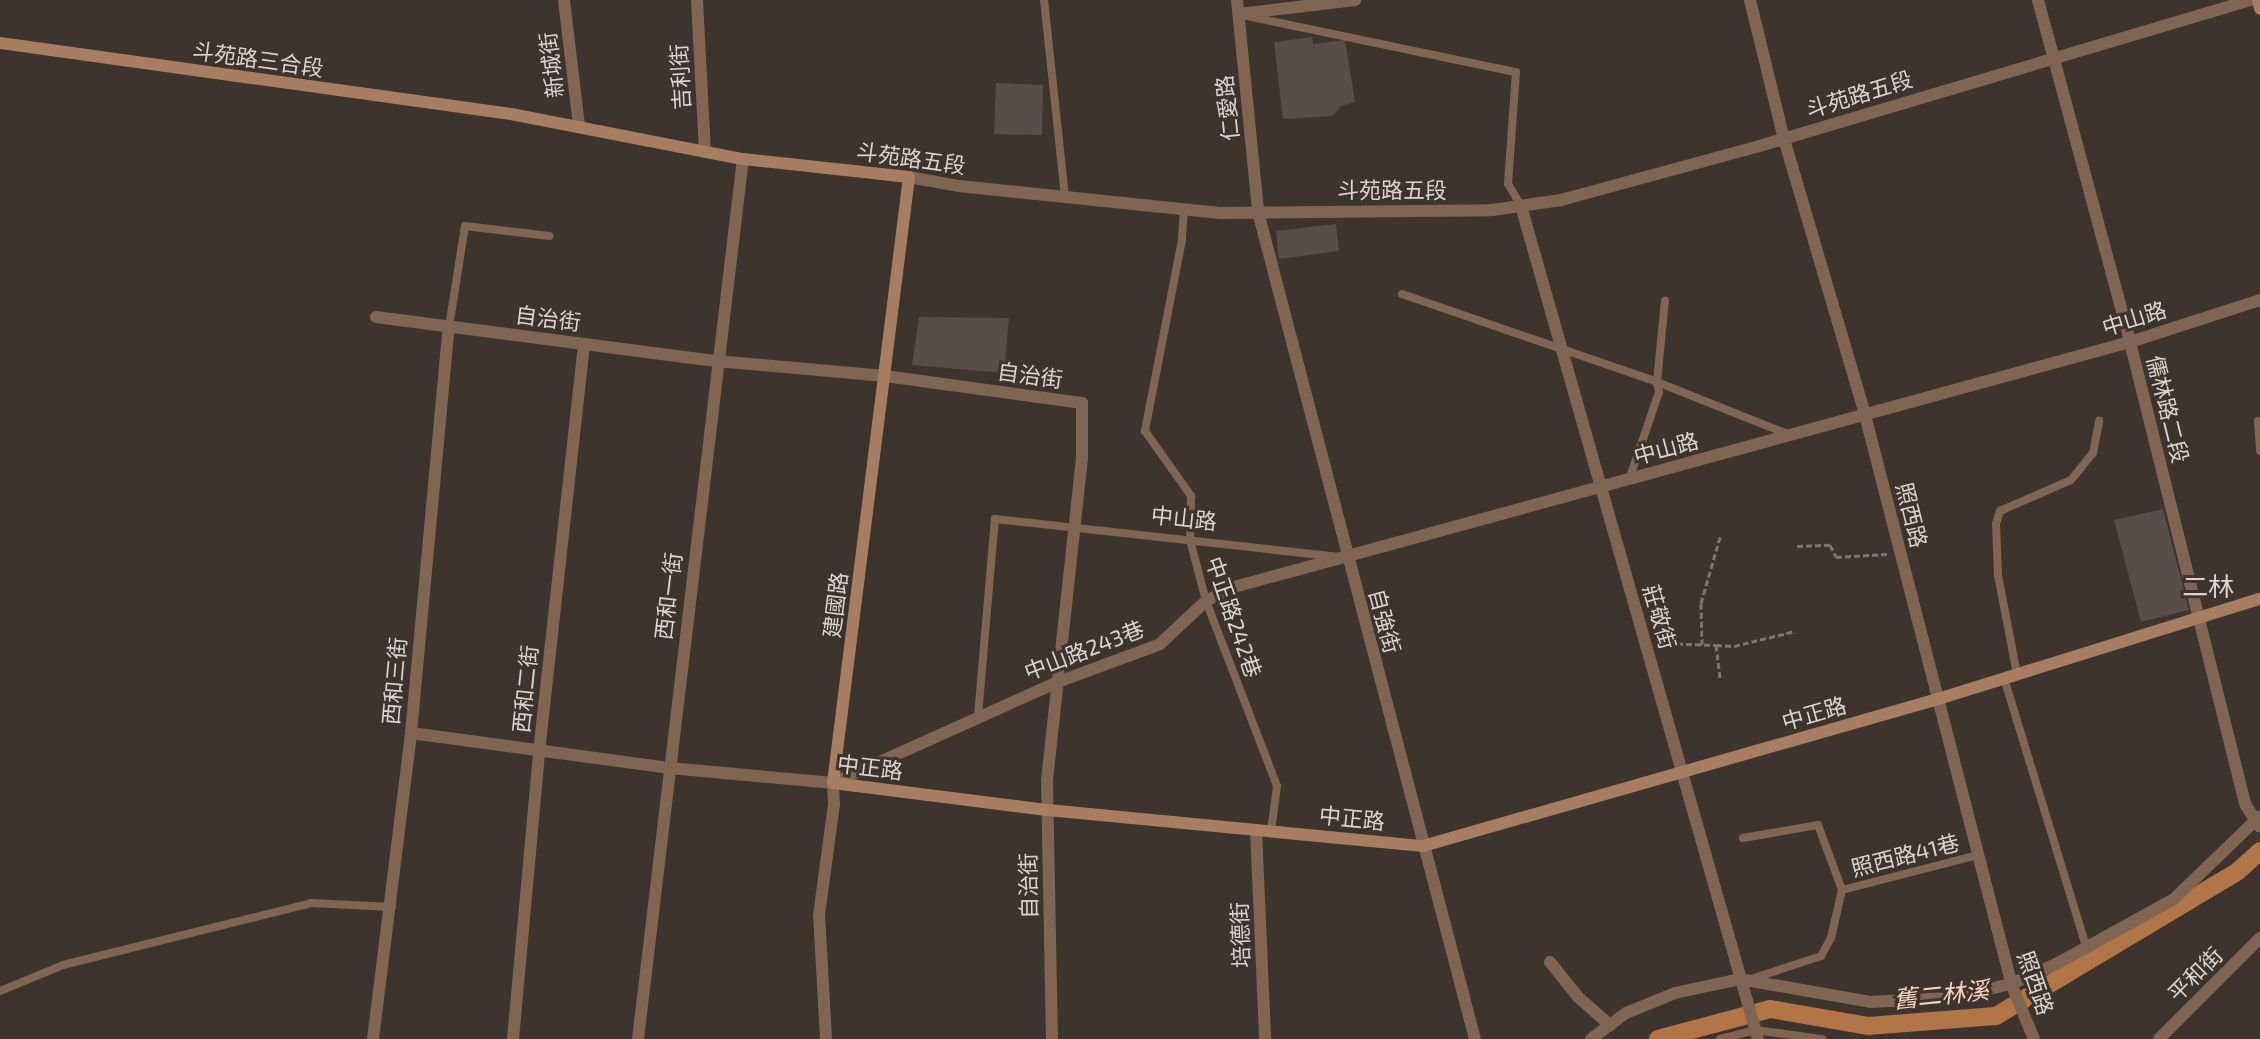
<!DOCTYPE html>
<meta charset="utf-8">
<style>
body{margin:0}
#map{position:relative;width:2260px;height:1039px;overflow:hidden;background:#3d342d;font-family:"Exo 2","Noto Sans TC",sans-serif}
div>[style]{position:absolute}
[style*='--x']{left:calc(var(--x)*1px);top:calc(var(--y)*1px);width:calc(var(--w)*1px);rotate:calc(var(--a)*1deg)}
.canal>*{height:18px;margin:-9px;padding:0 9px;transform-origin:9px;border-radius:9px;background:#b17548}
.building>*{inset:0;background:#584e48}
.path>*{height:3px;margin-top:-1.5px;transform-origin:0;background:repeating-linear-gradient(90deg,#7d7570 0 6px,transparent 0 9px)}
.lane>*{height:8px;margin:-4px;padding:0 4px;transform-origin:4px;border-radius:4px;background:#7f6552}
.street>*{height:12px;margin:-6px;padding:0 6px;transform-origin:6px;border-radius:6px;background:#7f6552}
.secondary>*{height:12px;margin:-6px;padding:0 6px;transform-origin:6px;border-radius:6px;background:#a77e61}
span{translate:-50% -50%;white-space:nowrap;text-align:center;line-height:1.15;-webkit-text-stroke:6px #3d342d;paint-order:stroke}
.street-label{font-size:22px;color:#dbd5d1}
.water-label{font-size:24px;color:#f8d5bd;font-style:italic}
.quarter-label{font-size:26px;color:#dbd5d1}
</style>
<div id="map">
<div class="canal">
<i style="--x:1658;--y:1039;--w:116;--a:-15"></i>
<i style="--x:1770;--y:1009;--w:99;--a:9.8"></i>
<i style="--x:1868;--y:1026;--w:128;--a:-4.5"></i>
<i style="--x:1996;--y:1016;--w:282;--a:-30.9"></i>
<i style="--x:2238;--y:871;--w:30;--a:-42"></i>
</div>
<div class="building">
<i style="clip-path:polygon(1312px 37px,1313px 44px,1345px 40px,1355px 102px,1341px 106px,1333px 116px,1283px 119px,1274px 42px)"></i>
<i style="clip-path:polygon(996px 83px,1043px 85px,1042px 135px,994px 134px)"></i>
<i style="clip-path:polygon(1336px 224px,1339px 251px,1279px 259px,1276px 231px)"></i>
<i style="clip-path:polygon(919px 317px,1009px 318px,1004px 373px,912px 365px)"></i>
<i style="clip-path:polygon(2163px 509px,2189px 610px,2141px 622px,2114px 520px)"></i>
</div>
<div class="path">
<i style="--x:1797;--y:546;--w:33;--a:-2"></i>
<i style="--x:1830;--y:545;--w:13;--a:63"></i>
<i style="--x:1836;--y:557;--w:51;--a:-3.4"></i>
<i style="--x:1659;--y:643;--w:57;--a:2"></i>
<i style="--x:1716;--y:645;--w:34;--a:83"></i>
<i style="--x:1702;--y:645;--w:42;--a:-91.4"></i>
<i style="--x:1701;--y:603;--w:69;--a:-73.9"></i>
<i style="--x:1716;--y:645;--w:18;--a:3"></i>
<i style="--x:1734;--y:646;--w:63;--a:-13.8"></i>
</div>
<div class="lane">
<i style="--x:1044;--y:0;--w:198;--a:83.9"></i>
<i style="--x:1247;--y:16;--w:275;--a:11.8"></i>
<i style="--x:1516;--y:72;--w:112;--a:94.1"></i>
<i style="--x:1508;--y:184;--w:26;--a:59"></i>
<i style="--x:1184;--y:209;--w:31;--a:94"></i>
<i style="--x:1182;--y:240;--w:195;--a:101"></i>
<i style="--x:1145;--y:431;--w:80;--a:54.7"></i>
<i style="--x:1191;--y:496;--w:44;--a:91.3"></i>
<i style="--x:1190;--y:540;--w:63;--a:75.3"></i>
<i style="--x:1206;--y:601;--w:198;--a:69"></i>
<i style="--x:1277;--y:786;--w:45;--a:97.6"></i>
<i style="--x:1402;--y:294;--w:270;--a:19"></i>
<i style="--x:1657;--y:382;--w:143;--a:21.7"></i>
<i style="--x:449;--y:327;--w:102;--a:-81"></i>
<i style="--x:465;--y:226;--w:85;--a:6.8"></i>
<i style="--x:2258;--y:421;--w:30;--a:86"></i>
<i style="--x:1629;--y:480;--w:93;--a:-71.2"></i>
<i style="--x:1659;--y:392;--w:10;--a:-101"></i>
<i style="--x:1657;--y:382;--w:82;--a:-84.4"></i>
<i style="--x:2017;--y:674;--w:101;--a:-100.9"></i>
<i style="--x:1998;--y:575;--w:51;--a:-92.2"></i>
<i style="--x:1996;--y:524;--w:14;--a:-73"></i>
<i style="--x:2000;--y:511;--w:77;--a:-23.6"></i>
<i style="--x:2071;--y:480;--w:35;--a:-51"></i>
<i style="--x:2093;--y:453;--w:33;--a:-79"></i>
<i style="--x:2004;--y:678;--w:281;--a:73"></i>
<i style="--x:978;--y:716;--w:198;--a:-85.1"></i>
<i style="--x:995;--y:519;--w:344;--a:6.3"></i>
<i style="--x:1743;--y:838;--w:76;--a:-9.8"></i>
<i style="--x:1818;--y:825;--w:69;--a:69.7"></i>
<i style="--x:1842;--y:890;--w:140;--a:-14.4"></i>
<i style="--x:1748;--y:980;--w:77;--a:-18.2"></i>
<i style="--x:1821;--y:956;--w:21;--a:-61"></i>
<i style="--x:1831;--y:938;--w:49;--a:-77.1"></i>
<i style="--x:0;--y:991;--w:68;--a:-22.4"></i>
<i style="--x:63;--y:965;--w:256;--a:-14"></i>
<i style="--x:311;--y:903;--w:81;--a:2.8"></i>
<i style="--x:1720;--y:1039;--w:36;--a:-14"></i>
<i style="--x:1755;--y:1030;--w:68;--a:7.7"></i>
</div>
<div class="street">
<i style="--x:564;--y:0;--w:126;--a:83.2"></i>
<i style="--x:697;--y:0;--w:151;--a:87"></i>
<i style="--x:1237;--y:0;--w:213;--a:84.3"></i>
<i style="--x:1258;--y:212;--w:855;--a:75.3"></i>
<i style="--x:1750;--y:0;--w:143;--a:76.3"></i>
<i style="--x:1784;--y:139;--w:288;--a:73.6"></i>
<i style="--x:1865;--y:415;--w:590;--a:75.56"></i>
<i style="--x:2012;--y:986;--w:57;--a:67.5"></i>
<i style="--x:2038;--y:0;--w:354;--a:74.9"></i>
<i style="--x:2130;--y:342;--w:476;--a:76"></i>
<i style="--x:2245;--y:804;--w:27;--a:57"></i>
<i style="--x:1239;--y:14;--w:117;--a:-6.9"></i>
<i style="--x:909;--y:177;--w:51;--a:10.2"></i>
<i style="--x:959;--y:186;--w:262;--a:5.9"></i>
<i style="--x:1220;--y:213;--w:272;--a:-0.6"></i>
<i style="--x:1492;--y:210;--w:70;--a:-8.2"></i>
<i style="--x:1561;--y:200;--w:202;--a:-15.2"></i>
<i style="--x:1756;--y:147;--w:516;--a:-16.54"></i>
<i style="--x:1521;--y:206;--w:866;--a:74.12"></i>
<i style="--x:376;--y:317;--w:344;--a:7.4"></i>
<i style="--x:717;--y:361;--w:169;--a:5.1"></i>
<i style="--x:885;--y:376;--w:199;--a:7.8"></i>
<i style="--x:1082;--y:403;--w:55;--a:90"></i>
<i style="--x:1082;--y:458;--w:325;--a:96.2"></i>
<i style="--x:1047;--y:781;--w:258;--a:88.9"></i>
<i style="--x:411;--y:733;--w:260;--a:7.7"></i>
<i style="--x:669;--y:768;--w:165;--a:5.2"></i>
<i style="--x:833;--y:783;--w:247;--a:-24.2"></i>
<i style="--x:1058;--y:682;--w:109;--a:-20.4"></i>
<i style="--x:1160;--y:644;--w:63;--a:-43.1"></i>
<i style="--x:1206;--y:601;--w:31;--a:-27"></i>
<i style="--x:1234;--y:587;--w:929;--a:-15.29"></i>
<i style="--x:2130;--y:342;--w:137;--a:-17.9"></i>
<i style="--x:1256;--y:830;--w:209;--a:87.5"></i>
<i style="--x:1550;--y:962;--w:45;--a:51.3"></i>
<i style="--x:1578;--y:997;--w:43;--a:41.2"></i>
<i style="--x:373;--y:1039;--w:308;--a:-82.9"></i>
<i style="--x:411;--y:733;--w:408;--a:-84.7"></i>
<i style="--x:513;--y:1039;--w:288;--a:-84.8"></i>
<i style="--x:539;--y:752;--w:410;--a:-83.7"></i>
<i style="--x:638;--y:1039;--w:886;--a:-83.2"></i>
<i style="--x:826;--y:1039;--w:124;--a:-93.2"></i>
<i style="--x:819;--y:915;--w:112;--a:-82.3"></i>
<i style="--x:834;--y:804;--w:21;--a:-93"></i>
<i style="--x:1591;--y:1039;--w:44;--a:-36.6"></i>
<i style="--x:1626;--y:1013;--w:53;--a:-22.2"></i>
<i style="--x:1675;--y:993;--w:66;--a:-12.2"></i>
<i style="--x:1740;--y:979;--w:132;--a:10"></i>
<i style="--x:1870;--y:1002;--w:79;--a:-2.9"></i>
<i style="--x:1949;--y:998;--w:64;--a:-12.7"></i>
<i style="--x:2011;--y:984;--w:51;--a:-24.1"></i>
<i style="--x:2058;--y:963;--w:132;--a:-28.9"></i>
<i style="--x:2174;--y:899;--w:118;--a:-44"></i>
<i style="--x:2159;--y:1039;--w:143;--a:-45"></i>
</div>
<div class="secondary">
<i style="--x:2258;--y:0;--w:9;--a:77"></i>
<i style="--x:0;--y:43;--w:516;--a:7.91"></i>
<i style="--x:511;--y:114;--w:236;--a:11"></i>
<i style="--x:743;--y:159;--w:167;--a:6.2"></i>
<i style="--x:909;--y:177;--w:611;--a:97.15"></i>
<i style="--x:833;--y:783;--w:217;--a:7.2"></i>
<i style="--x:1048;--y:810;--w:377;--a:5.5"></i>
<i style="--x:1423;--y:846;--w:536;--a:-15.93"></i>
<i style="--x:1938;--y:699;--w:337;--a:-17.3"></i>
</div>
<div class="street-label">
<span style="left:258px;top:59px;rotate:8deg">斗苑路三合段</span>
<span style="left:551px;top:65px;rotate:-97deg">新城街</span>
<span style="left:680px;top:77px;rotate:-93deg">吉利街</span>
<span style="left:1859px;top:94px;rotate:-17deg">斗苑路五段</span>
<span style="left:1227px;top:108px;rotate:-96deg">仁愛路</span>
<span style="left:911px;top:158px;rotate:8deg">斗苑路五段</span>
<span style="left:1392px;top:190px">斗苑路五段</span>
<span style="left:548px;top:318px;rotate:7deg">自治街</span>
<span style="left:2134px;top:318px;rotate:-17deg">中山路</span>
<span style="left:1030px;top:375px;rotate:8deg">自治街</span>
<span style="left:2168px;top:409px;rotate:76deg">儒林路二段</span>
<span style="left:1666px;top:448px;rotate:-15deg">中山路</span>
<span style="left:1912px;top:515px;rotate:76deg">照西路</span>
<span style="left:1184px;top:518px;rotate:6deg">中山路</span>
<span style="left:668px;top:596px;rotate:-83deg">西和一街</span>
<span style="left:835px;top:605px;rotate:-83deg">建國路</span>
<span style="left:1234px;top:617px;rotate:71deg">中正路242巷</span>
<span style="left:1660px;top:617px;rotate:74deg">莊敬街</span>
<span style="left:1385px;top:621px;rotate:75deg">自強街</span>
<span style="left:1084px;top:650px;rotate:-21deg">中山路243巷</span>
<span style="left:394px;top:681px;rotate:-85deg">西和三街</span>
<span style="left:525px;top:689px;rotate:-84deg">西和二街</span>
<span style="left:1814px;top:713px;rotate:-16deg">中正路</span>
<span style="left:870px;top:767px;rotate:7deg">中正路</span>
<span style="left:1352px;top:818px;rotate:6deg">中正路</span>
<span style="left:1905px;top:855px;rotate:-14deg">照西路41巷</span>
<span style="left:1028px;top:886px;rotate:-91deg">自治街</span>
<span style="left:1240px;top:935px;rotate:-92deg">培德街</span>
<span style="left:2195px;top:974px;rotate:-45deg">平和街</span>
<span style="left:2036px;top:983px;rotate:71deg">照西路</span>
</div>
<div class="water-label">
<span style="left:1941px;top:994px;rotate:-6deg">舊二林溪</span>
</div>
<div class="quarter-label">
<span style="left:2208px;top:586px">二林</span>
</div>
</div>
